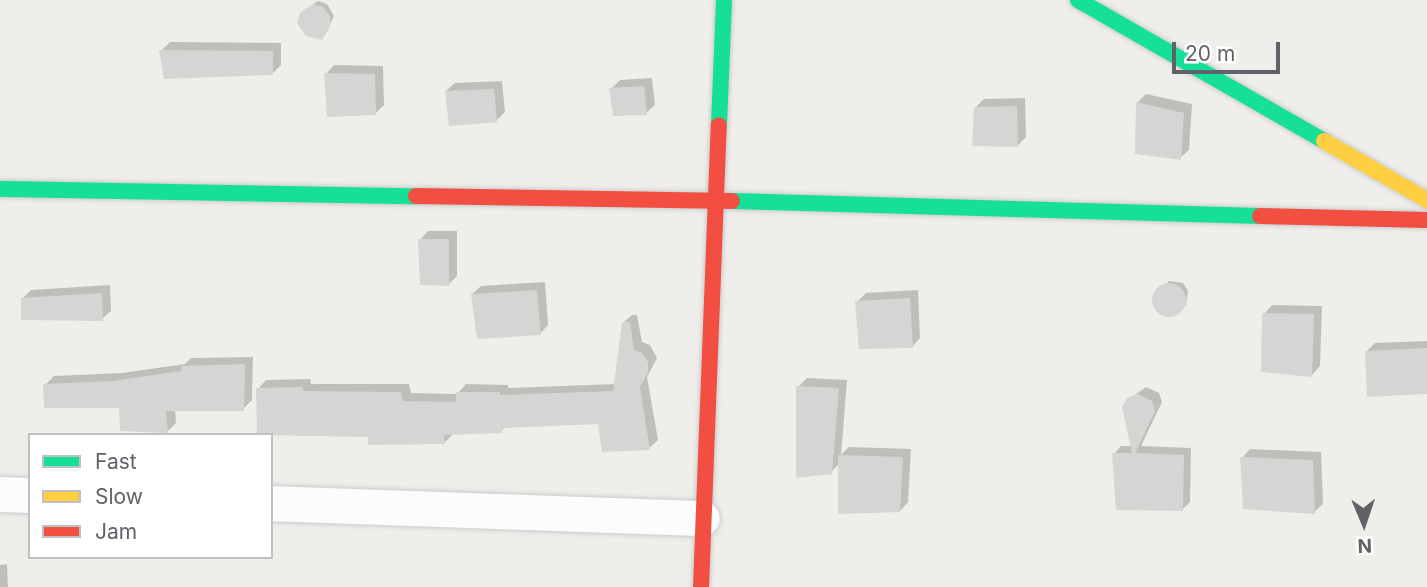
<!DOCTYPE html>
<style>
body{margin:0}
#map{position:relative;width:1427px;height:587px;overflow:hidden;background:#efeeea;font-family:Inter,sans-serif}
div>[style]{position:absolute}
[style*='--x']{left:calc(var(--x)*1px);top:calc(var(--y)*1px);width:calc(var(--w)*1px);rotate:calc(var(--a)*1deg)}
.shadow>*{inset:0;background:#0003}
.building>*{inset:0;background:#d6d5d3}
.round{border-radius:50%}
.roads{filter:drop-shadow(0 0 2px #cbcccc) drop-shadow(0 0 2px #cbcccc)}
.street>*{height:35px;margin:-17.5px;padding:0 17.5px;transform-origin:17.5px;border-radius:17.5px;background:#fdfcfc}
.fast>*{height:16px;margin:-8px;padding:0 8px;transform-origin:8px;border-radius:8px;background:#16e098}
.slow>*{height:16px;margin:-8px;padding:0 8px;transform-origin:8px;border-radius:8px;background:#ffcf43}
.jam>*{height:16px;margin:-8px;padding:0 8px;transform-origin:8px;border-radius:8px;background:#f24e42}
span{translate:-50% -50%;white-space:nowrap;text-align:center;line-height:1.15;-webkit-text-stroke:6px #fff;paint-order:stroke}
.legend{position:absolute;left:28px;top:433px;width:245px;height:126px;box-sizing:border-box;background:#fff;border:2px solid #bfc1c3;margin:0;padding:9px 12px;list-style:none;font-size:21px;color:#5f6368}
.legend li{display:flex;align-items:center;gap:14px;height:35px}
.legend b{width:35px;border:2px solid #bfc1c3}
.north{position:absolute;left:1329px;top:489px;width:70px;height:70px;-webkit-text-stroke:5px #fff;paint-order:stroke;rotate:178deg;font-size:19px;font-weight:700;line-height:28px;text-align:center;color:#5f6368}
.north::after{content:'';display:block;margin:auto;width:24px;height:32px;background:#5f6368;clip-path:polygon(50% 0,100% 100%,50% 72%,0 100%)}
.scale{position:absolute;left:1172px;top:42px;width:108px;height:32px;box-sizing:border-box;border:4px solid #5f6368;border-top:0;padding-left:9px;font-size:21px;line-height:24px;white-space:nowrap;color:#5f6368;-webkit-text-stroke:5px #fff;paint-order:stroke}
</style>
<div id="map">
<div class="shadow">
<i style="clip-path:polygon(318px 1px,327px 4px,334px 16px,325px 34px,301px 13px)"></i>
<i style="clip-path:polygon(170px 42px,281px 43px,281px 65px,273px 73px,161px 51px)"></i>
<i style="clip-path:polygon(334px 65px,383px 66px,384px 105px,375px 114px,326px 74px)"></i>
<i style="clip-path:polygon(652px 78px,655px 105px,646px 113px,611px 89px,620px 80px)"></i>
<i style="clip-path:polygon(502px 81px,505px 112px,497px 120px,446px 91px,455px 83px)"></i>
<i style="clip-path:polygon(1146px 94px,1192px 104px,1189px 150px,1180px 158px,1137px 153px,1138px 102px)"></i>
<i style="clip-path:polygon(1025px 98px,1026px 137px,1017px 146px,975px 108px,984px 99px)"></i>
<i style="clip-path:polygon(428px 231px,457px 231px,457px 276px,449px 284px,420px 240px)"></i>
<i style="clip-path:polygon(1169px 281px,1183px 283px,1188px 291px,1186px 305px,1172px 315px,1162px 314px,1155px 307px,1154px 297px)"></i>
<i style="clip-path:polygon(545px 282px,548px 325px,540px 334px,472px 294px,481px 286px)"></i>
<i style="clip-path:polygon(110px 285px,111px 311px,102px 319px,22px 299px,31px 290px)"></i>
<i style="clip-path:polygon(918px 290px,920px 338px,912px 347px,857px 302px,866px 293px)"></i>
<i style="clip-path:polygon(1272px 305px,1322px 306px,1320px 366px,1312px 375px,1264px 314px)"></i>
<i style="clip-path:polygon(632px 315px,637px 315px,642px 342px,650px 345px,657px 358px,647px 377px,658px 440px,649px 448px,600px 423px,506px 426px,501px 431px,453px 434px,444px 443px,369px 435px,258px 389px,266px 380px,310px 379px,311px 384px,409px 384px,411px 393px,457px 394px,466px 384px,508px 385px,508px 388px,616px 384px,623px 323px)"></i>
<i style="clip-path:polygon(1427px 341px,1427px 392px,1367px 351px,1375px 343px)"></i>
<i style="clip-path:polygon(253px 357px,252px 400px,243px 409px,175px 409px,176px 423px,167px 432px,120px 406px,45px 385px,54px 376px,122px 373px,185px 364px,191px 358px)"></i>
<i style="clip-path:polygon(807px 378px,847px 380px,841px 455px,849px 447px,911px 449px,908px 502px,900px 511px,840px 463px,831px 472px,798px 387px)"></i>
<i style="clip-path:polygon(1146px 387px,1159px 393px,1162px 402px,1141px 446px,1191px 448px,1190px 502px,1182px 510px,1114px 454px,1121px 446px,1132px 446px,1129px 399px)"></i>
<i style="clip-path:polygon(1250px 449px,1321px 452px,1323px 504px,1314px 512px,1242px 458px)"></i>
<i style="clip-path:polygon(7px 564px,8px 587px,0 587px,0 565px)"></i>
</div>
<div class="building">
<i style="clip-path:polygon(313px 4px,323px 7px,330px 16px,330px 27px,322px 40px,306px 36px,297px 23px,300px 13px)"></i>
<i style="clip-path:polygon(159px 50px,273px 51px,273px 75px,164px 79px)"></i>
<i style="clip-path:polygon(324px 73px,375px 74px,376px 115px,327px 117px)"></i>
<i style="clip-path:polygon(644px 86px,647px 115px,613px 116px,609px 88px)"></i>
<i style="clip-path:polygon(494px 89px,497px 122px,449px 126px,445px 91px)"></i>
<i style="clip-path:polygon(1136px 102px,1184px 113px,1181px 160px,1135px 154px)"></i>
<i style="clip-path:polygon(1017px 106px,1018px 147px,972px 146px,974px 107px)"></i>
<i style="clip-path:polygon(418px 239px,449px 239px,449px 286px,420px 285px)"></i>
<i class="round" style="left:1152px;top:283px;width:34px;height:34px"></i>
<i style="clip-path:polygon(537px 290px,541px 335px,477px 339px,471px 294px)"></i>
<i style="clip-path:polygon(102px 293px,103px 321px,21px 320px,21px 298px)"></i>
<i style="clip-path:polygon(910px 298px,913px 348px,859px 349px,855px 301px)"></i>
<i style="clip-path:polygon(1262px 313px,1314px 314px,1312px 377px,1261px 372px)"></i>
<i style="clip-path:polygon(622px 322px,630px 322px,634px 350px,642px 353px,648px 362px,648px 373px,640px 387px,650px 450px,602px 452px,598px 424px,502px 428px,502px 433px,444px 435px,445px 444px,368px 445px,368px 437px,257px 435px,256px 388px,303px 387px,303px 391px,401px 392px,403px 401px,456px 402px,456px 392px,500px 392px,500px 395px,613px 391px)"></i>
<i style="clip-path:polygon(1427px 348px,1427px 394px,1367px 397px,1365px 351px)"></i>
<i style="clip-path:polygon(245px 364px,244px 411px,166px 411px,168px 433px,120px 431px,119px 408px,44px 408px,43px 384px,113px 381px,181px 371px,181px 366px)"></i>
<i style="clip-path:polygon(796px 386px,839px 388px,832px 474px,796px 478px)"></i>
<i style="clip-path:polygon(1137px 394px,1152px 401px,1155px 411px,1135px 453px,1184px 455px,1183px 511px,1116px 510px,1112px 453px,1132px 453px,1122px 407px,1127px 398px)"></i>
<i style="clip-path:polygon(838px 455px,903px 457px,900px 512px,838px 514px)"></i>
<i style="clip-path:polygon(1240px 457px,1313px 460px,1315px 514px,1243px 509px)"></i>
</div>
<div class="roads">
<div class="street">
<i style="--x:0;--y:494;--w:30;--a:2"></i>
<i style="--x:271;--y:503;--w:431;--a:2"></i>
</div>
<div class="fast">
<i style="--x:1078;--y:0;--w:284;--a:29.8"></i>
<i style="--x:719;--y:125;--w:125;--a:-87.7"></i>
<i style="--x:0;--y:189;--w:416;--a:1"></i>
<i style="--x:732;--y:201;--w:528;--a:1.63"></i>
</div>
<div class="slow">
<i style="--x:1324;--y:141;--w:119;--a:29.8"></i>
</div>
<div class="jam">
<i style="--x:416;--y:196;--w:316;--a:0.9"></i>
<i style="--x:1260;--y:216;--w:167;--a:1.4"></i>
<i style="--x:701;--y:587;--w:462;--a:-87.8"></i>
</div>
</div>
<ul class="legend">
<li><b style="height:9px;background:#16e098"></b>Fast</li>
<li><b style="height:9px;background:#ffcf43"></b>Slow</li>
<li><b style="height:9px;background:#f24e42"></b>Jam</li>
</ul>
<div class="north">N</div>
<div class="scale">20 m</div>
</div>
